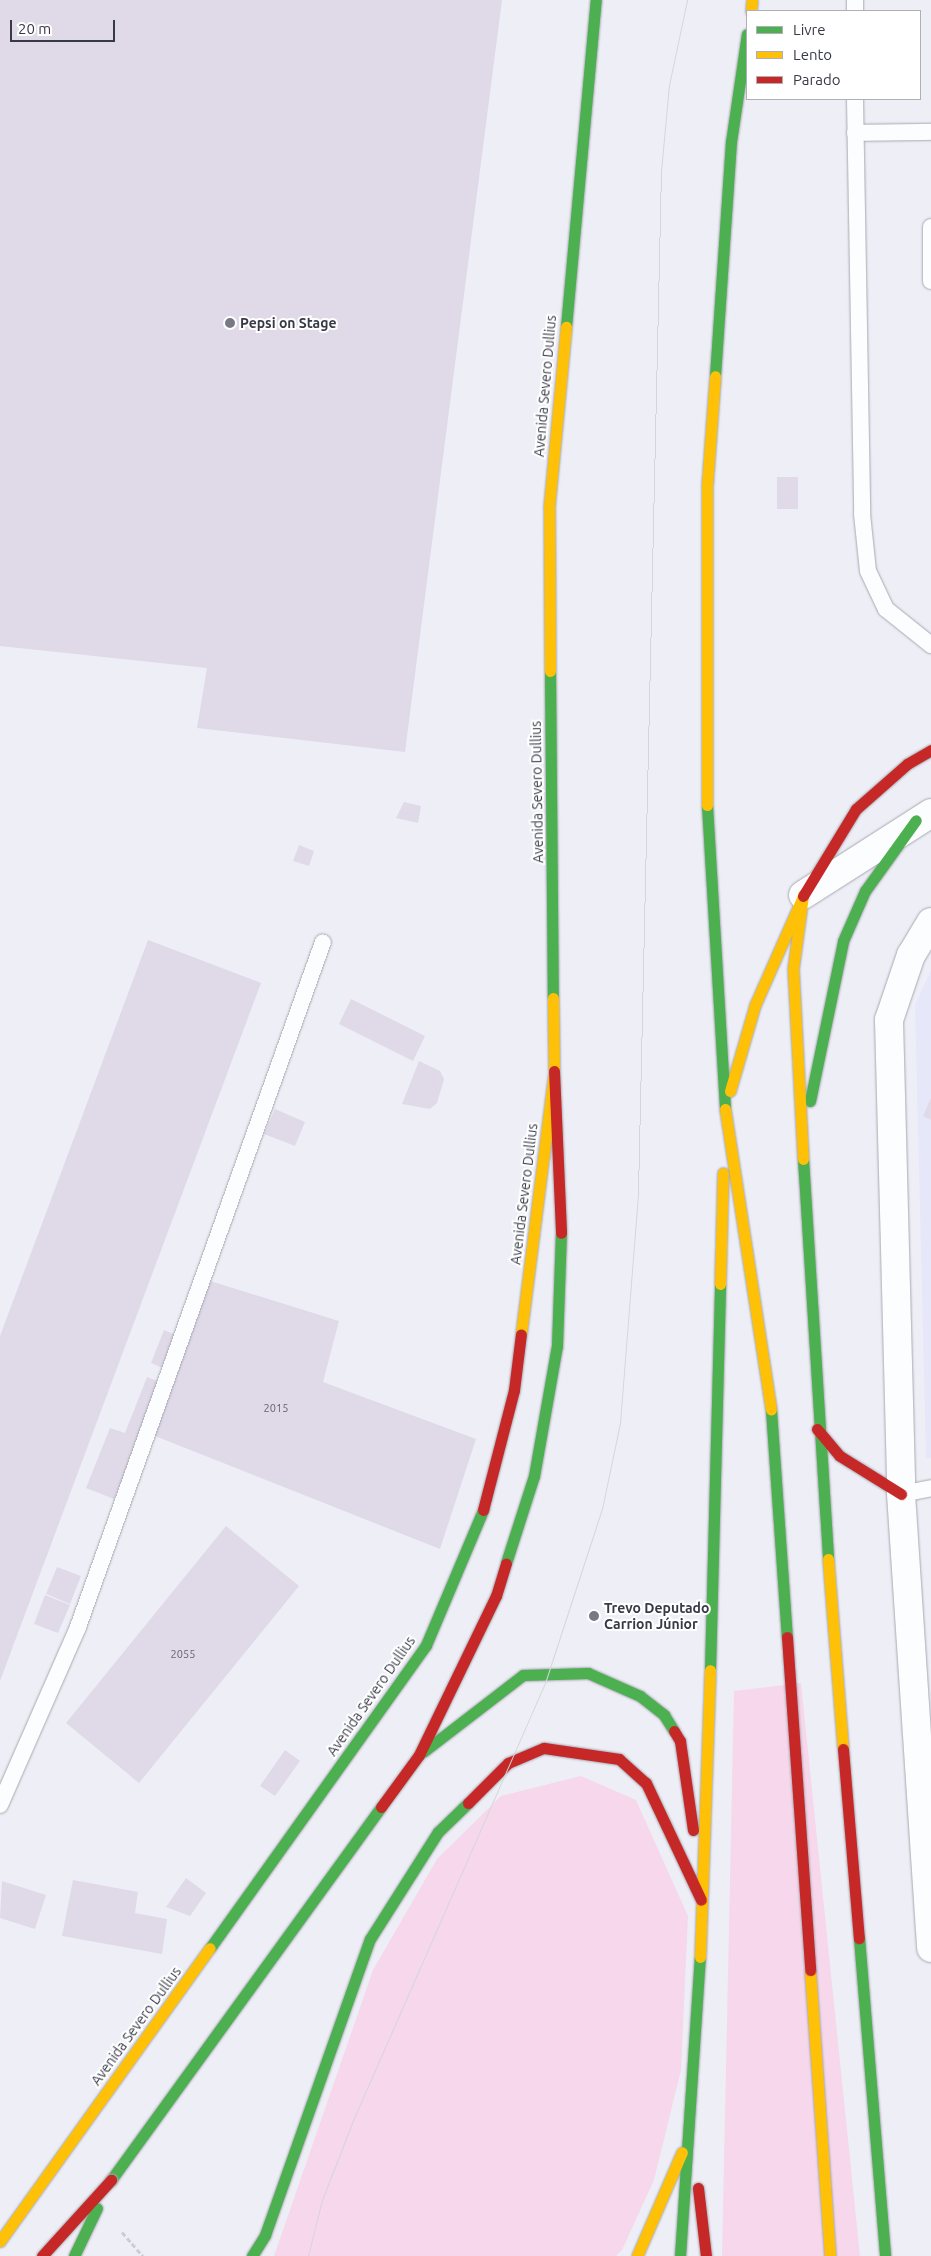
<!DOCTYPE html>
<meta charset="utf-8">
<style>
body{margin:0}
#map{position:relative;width:931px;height:2256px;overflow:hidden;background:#eeeff6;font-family:Ubuntu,sans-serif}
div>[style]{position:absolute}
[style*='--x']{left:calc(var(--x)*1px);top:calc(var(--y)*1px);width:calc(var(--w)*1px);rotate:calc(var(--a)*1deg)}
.built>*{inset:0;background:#e6e8f9}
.green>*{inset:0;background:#f6d7eb}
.building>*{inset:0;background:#e0d9e8}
.path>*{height:3px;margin-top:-1.5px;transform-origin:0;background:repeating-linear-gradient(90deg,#ceced2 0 5px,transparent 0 7.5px)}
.roads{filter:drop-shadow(0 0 1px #a7a8b1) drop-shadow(0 0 1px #a7a8b1)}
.lane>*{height:16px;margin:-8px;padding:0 8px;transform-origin:8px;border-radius:8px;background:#fcfdfe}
.street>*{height:28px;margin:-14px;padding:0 14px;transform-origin:14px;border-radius:14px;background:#fcfdfe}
.fast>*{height:11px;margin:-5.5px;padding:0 5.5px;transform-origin:5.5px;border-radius:5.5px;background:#4caf50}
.slow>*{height:11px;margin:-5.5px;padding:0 5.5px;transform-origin:5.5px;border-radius:5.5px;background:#ffc107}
.jam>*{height:11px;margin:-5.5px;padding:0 5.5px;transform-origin:5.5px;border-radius:5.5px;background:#c62828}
.tram>*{height:1px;margin:-0.5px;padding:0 0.5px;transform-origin:0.5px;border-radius:0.5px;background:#d5d6d8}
.bridges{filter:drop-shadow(0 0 1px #a7a8b1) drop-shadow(0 0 1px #a7a8b1)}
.fast-bridge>*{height:11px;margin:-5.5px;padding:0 5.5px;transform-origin:5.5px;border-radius:5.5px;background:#4caf50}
.jam-bridge>*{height:11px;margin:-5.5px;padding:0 5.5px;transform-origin:5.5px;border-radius:5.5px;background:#c62828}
.dots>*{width:14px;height:14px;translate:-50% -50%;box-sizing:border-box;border:2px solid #fff;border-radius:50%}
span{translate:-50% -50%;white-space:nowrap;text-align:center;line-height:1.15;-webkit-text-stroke:4px #fff;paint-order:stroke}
.number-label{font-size:11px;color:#636370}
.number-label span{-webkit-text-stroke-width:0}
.poi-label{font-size:14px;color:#373946;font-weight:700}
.left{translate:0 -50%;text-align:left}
.street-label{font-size:14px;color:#373946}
.legend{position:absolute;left:746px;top:10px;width:175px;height:90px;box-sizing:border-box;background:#fff;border:1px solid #afb0b5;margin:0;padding:6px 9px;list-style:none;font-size:15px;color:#373946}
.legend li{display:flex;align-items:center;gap:10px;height:25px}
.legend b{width:25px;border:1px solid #afb0b5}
.scale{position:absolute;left:10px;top:20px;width:105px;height:22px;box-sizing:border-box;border:2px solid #373946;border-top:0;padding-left:6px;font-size:15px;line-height:18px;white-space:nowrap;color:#373946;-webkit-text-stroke:4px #fff;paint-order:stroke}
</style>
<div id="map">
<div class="built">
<i style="clip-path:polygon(931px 970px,931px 1458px,926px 1459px,915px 1005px)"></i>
</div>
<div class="green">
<i style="clip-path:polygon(801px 1683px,860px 2256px,722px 2256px,734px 1691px)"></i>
<i style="clip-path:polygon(581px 1776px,636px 1800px,688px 1916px,681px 2070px,654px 2180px,622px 2250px,616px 2256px,274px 2256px,373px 1970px,437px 1859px,501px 1796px)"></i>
</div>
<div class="building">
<i style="clip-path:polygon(0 0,502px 0,405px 752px,197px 728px,207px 668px,0 646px)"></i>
<i style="clip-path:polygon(777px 477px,798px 477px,798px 509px,777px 509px)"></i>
<i style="clip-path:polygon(404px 802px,421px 806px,418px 823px,396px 818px)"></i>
<i style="clip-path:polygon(299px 845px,314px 851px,309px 866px,293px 861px)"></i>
<i style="clip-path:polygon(148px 940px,261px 983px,0 1681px,0 1336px)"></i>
<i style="clip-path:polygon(351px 999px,425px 1036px,413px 1061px,339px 1024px)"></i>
<i style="clip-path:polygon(419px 1061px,440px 1071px,444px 1079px,437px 1103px,430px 1109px,402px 1104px)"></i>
<i style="clip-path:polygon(931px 1098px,931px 1120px,923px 1116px)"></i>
<i style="clip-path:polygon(275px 1109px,305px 1122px,295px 1146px,264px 1134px)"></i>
<i style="clip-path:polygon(207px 1280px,339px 1321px,323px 1382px,476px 1439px,440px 1549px,150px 1434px)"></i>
<i style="clip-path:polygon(164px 1330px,178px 1336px,165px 1369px,151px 1363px)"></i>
<i style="clip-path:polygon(147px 1377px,163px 1383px,114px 1499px,86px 1488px,110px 1428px,125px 1433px)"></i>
<i style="clip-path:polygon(226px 1526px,299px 1586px,139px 1783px,66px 1723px)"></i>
<i style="clip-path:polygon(57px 1567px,81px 1576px,70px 1604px,46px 1594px)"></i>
<i style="clip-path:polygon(45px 1595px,70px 1605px,58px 1633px,34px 1624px)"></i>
<i style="clip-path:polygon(285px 1750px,300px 1761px,275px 1796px,260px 1786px)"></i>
<i style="clip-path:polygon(186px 1878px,206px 1893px,190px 1916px,166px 1907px)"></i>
<i style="clip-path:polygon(73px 1880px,138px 1892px,135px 1913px,167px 1919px,162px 1954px,62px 1936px)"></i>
<i style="clip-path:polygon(2px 1881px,46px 1895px,35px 1929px,0 1918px)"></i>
</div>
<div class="path">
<i style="--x:122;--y:2232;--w:32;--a:49"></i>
</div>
<div class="roads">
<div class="lane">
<i style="--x:855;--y:11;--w:11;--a:-90"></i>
<i style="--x:855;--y:99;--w:415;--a:89"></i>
<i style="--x:862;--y:514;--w:57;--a:84"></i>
<i style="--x:868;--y:571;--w:42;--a:64.7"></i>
<i style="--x:886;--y:609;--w:58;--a:38.7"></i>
<i style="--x:855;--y:133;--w:76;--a:-0.8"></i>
<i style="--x:931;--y:227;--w:54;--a:90"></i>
<i style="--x:901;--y:1494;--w:31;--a:-11"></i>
<i style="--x:0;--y:1805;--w:194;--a:-66.3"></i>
<i style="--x:78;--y:1627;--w:727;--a:-70.32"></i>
</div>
<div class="street">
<i style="--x:803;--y:895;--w:152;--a:-32.6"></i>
<i style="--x:931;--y:922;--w:39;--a:121"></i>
<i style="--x:911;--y:955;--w:69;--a:108.7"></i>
<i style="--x:889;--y:1020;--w:474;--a:88.5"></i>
<i style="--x:901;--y:1494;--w:455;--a:86.2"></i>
</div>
<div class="fast">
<i style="--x:566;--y:327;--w:328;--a:-84.8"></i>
<i style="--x:715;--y:376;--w:235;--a:-86.1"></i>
<i style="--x:731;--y:142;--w:109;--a:-81.6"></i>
<i style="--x:550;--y:671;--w:327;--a:89.5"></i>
<i style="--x:707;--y:805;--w:305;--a:86.6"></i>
<i style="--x:810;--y:1101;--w:163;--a:-78.3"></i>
<i style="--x:843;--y:941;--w:55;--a:-66.3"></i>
<i style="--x:865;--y:891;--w:87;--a:-54.3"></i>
<i style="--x:803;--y:1159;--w:401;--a:86.4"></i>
<i style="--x:771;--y:1410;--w:228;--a:86"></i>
<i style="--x:506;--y:1563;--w:91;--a:-72.2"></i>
<i style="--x:534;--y:1476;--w:132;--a:-80"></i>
<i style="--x:557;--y:1346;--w:113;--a:-88"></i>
<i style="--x:710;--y:1670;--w:386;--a:-88.5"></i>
<i style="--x:423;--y:1752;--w:126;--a:-37.6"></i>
<i style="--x:523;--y:1675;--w:65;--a:-1.8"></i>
<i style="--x:588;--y:1673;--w:57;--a:23.9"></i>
<i style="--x:640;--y:1696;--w:31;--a:38"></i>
<i style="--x:664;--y:1715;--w:19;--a:58"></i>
<i style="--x:859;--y:1938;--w:319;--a:85.3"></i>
<i style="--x:210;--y:1948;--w:372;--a:-54.5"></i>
<i style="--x:426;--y:1645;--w:147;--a:-67.1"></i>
<i style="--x:111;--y:2180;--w:460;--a:-54.1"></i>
<i style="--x:252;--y:2256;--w:25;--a:-58"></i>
<i style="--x:265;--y:2235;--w:314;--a:-70.5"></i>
<i style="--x:370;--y:1939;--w:127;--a:-57.6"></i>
<i style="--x:438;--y:1832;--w:42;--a:-44"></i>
<i style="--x:680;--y:2256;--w:300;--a:-86.2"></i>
</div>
<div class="slow">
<i style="--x:751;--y:11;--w:11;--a:-85"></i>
<i style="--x:550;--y:671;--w:164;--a:-90.3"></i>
<i style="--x:549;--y:507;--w:181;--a:-84.6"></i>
<i style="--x:707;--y:805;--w:319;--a:-90"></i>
<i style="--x:707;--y:486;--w:110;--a:-85.8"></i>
<i style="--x:730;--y:1091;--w:90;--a:-73.8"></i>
<i style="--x:755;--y:1005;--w:119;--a:-66.2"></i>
<i style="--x:725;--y:1109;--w:304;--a:81.3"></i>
<i style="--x:803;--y:1159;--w:190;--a:-93"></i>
<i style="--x:793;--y:969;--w:75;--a:-82.3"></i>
<i style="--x:720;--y:1284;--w:111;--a:-88.5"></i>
<i style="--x:521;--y:1334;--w:265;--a:-82.8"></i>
<i style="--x:554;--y:1071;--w:73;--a:-90.8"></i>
<i style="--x:828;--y:1559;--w:191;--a:85.5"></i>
<i style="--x:700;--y:1957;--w:287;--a:-88"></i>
<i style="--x:810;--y:1970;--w:287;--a:86"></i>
<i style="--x:0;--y:2241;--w:360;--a:-54.4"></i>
<i style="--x:637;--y:2256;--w:113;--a:-66.6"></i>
</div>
<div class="jam">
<i style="--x:803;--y:896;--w:102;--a:-58.7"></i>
<i style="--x:856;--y:809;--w:68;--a:-41.4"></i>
<i style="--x:907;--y:764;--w:28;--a:-30"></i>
<i style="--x:554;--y:1071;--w:162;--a:87.5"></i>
<i style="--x:817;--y:1429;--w:35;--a:50"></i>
<i style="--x:840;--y:1456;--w:72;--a:31.9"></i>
<i style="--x:483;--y:1510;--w:124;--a:-75.5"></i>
<i style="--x:514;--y:1390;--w:56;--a:-82.9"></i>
<i style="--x:787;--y:1637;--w:334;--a:86"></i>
<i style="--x:674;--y:1731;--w:12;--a:59"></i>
<i style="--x:680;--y:1741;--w:90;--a:81.7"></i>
<i style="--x:843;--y:1749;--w:190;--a:85.2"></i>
<i style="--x:468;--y:1803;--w:57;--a:-45"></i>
<i style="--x:508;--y:1763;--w:39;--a:-23"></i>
<i style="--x:544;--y:1748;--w:76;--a:8.3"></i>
<i style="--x:619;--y:1759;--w:36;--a:42"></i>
<i style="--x:646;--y:1783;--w:129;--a:64.8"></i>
<i style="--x:381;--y:1807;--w:64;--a:-53.8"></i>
<i style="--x:419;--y:1755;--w:177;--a:-64.2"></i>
<i style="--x:496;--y:1596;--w:34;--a:-73"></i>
<i style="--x:698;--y:2188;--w:68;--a:83.3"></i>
</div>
</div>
<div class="tram">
<i style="--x:308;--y:2256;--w:58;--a:-76"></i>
<i style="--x:322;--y:2200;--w:88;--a:-68.7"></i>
<i style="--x:354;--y:2118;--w:478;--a:-66.3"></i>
<i style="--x:546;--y:1680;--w:180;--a:-71.9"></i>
<i style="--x:602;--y:1509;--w:88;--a:-78.2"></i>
<i style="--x:620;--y:1423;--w:232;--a:-85.5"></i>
<i style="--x:638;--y:1192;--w:1021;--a:-88.71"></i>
<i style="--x:661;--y:171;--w:86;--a:-84.7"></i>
<i style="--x:669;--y:85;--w:87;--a:-78"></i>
</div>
<div class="bridges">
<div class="fast-bridge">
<i style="--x:74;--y:2256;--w:53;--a:-64.4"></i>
</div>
<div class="jam-bridge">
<i style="--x:42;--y:2256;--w:103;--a:-47.8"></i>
</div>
</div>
<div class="dots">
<i style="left:230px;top:323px;background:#777984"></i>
<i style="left:594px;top:1616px;background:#777984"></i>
</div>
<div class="number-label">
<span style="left:276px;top:1408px">2015</span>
<span style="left:183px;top:1654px">2055</span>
</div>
<div class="poi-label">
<span class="left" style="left:240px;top:323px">Pepsi on Stage</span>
<span class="left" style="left:604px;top:1616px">Trevo Deputado<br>Carrion Júnior</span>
</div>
<div class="street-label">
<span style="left:545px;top:386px;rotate:-85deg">Avenida Severo Dullius</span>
<span style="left:537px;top:792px;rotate:-91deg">Avenida Severo Dullius</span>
<span style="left:524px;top:1194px;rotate:-83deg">Avenida Severo Dullius</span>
<span style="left:371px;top:1696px;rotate:-55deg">Avenida Severo Dullius</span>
<span style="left:136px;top:2026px;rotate:-54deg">Avenida Severo Dullius</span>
</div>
<ul class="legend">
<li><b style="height:6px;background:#4caf50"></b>Livre</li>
<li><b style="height:6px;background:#ffc107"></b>Lento</li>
<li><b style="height:6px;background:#c62828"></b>Parado</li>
</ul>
<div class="scale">20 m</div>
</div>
